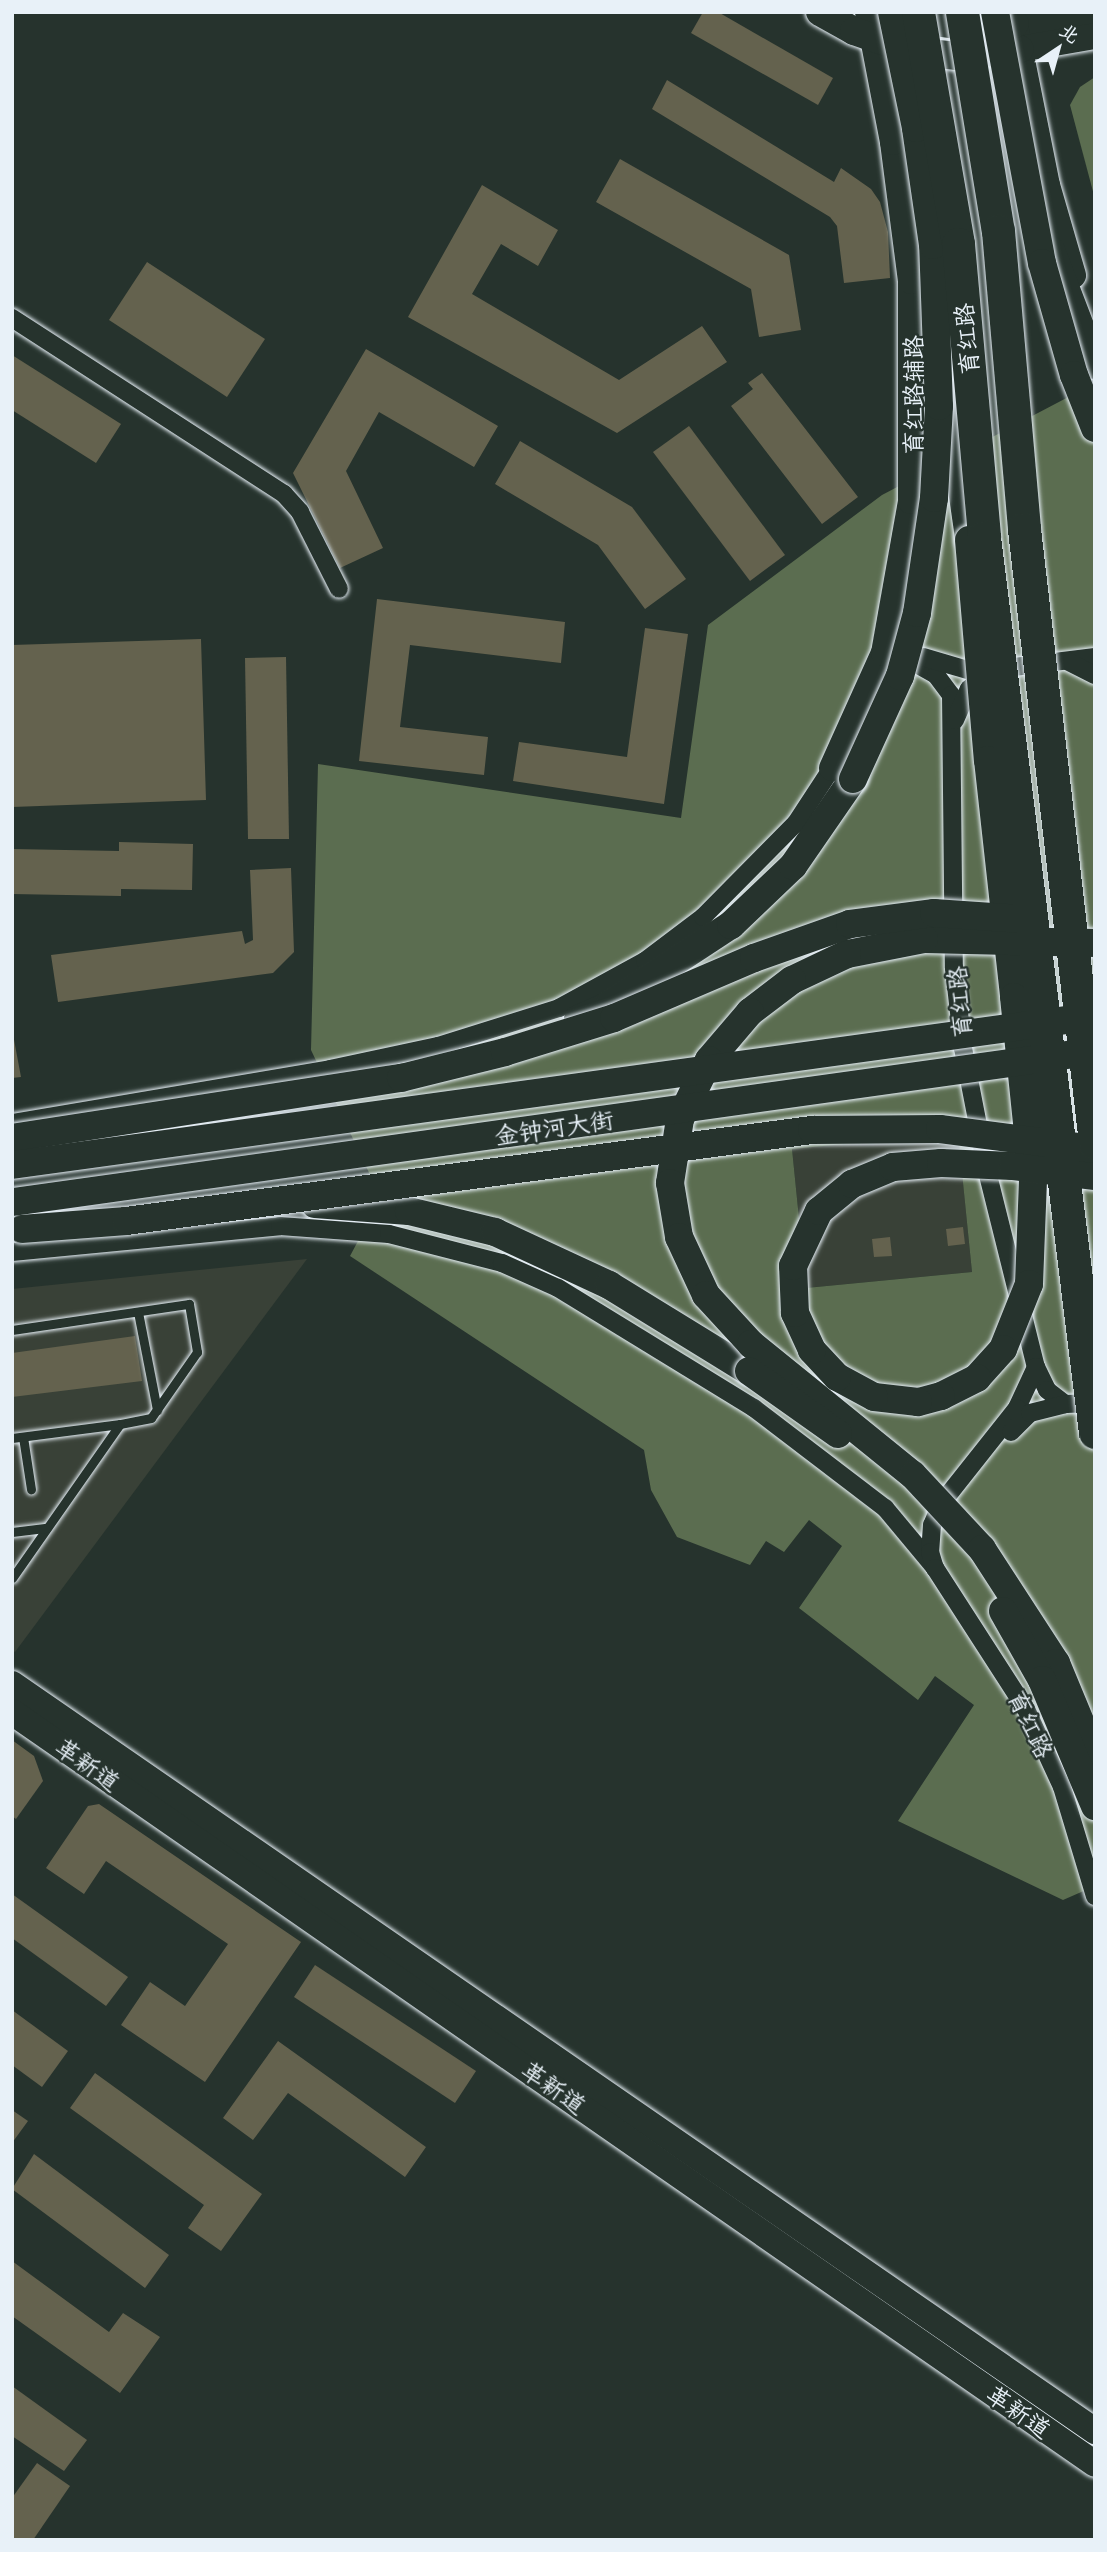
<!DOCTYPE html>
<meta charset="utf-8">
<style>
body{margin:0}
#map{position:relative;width:1107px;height:2552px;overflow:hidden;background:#26332d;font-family:"Playpen Sans","LXGW WenKai TC",sans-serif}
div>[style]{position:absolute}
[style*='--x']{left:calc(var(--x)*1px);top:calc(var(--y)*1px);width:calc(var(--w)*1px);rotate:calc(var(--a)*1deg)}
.built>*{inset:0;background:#394137}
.green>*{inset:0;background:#5b6d50}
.building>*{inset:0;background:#64624e}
.roads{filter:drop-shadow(0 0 2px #e8f1f8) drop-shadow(0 0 2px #e8f1f8)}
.lane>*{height:9px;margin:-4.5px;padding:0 4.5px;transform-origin:4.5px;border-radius:4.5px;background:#26332d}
.street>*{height:18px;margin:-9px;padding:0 9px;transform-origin:9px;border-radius:9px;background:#26332d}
.secondary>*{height:26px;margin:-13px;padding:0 13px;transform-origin:13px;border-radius:13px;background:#26332d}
.primary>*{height:28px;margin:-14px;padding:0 14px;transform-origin:14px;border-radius:14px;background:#26332d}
.bridges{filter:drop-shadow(0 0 2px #e8f1f8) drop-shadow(0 0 2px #e8f1f8)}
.primary-bridge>*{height:28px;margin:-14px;padding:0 14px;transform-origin:14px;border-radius:14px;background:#26332d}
.highway-bridge>*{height:33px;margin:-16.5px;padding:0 16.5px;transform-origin:16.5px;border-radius:16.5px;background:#26332d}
span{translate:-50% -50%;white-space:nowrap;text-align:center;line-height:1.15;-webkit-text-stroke:5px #26332d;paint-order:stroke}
.street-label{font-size:24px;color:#e8f1f8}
.frame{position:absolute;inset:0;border:14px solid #e8f1f8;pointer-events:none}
.north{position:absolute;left:1023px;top:14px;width:70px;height:70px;-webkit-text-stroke:5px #26332d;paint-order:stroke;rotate:36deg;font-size:19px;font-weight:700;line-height:28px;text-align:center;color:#e8f1f8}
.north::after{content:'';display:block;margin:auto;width:24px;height:32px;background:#e8f1f8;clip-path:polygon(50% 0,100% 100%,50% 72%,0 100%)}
</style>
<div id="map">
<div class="built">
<i style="clip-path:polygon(958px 1132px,972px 1272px,806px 1288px,792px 1149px)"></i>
<i style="clip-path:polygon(307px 1259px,15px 1652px,12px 1650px,12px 1289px)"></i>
</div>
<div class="green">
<i style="clip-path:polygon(1095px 77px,1095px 199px,1070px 105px,1080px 87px)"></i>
<i style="clip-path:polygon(evenodd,1095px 383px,1095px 1886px,1063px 1900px,898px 1821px,974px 1705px,935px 1676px,918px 1700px,799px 1608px,842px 1546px,809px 1520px,784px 1552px,766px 1541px,750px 1565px,677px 1537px,651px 1490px,644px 1450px,350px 1256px,381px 1198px,311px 1050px,318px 764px,681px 818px,708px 625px,882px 495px,1095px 383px,958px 1133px,972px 1272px,806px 1288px,792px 1149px,958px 1133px)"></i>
</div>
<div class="building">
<i style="clip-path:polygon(703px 12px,718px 12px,833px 78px,818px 105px,691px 33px)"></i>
<i style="clip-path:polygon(667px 80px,834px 182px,841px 168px,871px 189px,880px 202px,888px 232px,890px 278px,844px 283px,837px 226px,830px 217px,652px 109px)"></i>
<i style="clip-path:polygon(620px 159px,789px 255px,801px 330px,759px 337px,751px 289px,596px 202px)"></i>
<i style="clip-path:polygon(482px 185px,558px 230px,538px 266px,501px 244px,472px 294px,619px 380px,702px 326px,727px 362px,617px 433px,408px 317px)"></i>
<i style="clip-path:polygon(147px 262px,265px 339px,227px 397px,109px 320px)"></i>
<i style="clip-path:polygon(366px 349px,498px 426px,474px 467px,379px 412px,346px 471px,383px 548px,340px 568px,293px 473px)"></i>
<i style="clip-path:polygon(12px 355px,121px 424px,96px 463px,12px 410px)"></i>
<i style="clip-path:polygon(762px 373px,858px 497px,822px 524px,731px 406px,753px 389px,748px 383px)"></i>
<i style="clip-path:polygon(689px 426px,785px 555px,750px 581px,653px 452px)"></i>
<i style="clip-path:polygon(520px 441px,632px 507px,686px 579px,645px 609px,598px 545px,495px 484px)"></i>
<i style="clip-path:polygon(377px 599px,565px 622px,561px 663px,410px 645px,400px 727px,488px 737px,484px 775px,359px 761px)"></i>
<i style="clip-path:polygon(645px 628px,688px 634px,664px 804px,513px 781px,519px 742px,627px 757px)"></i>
<i style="clip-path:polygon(201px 639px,206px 800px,12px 807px,12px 645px)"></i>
<i style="clip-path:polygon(286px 657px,289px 839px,248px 839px,245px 658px)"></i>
<i style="clip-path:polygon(119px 842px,193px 844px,192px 890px,121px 889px,121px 896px,12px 894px,12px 849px,119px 851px)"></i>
<i style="clip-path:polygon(291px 868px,294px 952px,273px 973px,58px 1002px,51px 955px,242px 931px,245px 944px,253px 940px,250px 870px)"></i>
<i style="clip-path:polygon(12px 1029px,21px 1077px,12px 1078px)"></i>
<i style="clip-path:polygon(963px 1227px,965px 1244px,948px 1246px,946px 1229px)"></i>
<i style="clip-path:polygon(890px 1237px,892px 1256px,874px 1257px,872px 1239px)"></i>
<i style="clip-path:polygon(135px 1336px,142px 1381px,12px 1397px,12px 1353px)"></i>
<i style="clip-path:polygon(12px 1740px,34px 1756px,43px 1781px,16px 1819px,12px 1816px)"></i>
<i style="clip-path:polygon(99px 1804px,301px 1942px,205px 2082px,121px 2025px,150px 1982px,185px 2006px,228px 1944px,106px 1861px,84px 1894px,46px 1868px,88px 1806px)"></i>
<i style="clip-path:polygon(12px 1894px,128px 1977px,106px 2006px,12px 1938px)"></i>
<i style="clip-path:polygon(315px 1965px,476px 2071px,455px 2103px,294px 1997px)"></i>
<i style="clip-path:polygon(12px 2010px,68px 2051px,42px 2087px,12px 2065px)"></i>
<i style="clip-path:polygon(278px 2041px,426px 2147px,405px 2177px,288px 2093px,253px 2140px,223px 2118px)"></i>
<i style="clip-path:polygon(95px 2073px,262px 2194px,221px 2251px,188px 2228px,204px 2205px,70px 2108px)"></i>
<i style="clip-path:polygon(12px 2110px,28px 2121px,12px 2143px)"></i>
<i style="clip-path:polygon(34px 2154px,169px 2255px,145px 2288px,12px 2189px)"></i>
<i style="clip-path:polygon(12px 2261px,109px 2332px,123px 2313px,160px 2337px,120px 2393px,12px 2316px)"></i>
<i style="clip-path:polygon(12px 2386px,87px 2440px,64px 2471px,12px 2436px)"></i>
<i style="clip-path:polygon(37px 2463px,70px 2486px,33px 2540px,12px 2540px,12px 2498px)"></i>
</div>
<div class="roads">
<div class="lane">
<i style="--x:138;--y:1312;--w:100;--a:79"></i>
<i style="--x:12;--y:1330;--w:179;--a:-8.4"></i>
<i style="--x:189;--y:1304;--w:49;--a:80.5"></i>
<i style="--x:197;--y:1352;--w:80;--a:124.9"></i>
<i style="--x:151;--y:1418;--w:32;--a:169"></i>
<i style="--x:120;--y:1424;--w:188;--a:125"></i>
<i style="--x:23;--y:1437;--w:53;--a:81.3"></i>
<i style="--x:12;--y:1438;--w:109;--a:-7.4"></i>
<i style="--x:12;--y:1532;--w:35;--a:-7"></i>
</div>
<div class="street">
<i style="--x:12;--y:318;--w:324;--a:32.9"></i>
<i style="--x:284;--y:494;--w:24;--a:48"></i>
<i style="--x:300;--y:512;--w:86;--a:63.1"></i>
<i style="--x:902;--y:647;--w:24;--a:48"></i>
<i style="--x:918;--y:665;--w:21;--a:29"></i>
<i style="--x:936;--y:675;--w:25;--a:53"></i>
<i style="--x:951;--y:695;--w:273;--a:89.4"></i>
<i style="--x:954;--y:968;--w:81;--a:83.6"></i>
<i style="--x:963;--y:1048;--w:125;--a:79"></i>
<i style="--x:987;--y:1171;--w:202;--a:76"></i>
<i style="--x:1036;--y:1367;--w:25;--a:64"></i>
<i style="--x:1047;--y:1390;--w:23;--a:38"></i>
<i style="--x:1065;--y:1404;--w:30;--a:-2"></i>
<i style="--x:923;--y:657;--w:53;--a:16.4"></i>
<i style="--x:974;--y:672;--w:122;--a:-7.1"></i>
<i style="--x:1067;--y:661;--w:31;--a:27"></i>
<i style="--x:955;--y:720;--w:34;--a:-66"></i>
<i style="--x:969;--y:689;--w:21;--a:-45"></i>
<i style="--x:12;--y:1123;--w:323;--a:-9.6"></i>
<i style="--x:330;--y:1069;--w:110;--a:-12"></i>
<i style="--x:438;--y:1046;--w:127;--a:-17.4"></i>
<i style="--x:559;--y:1008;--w:98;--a:-28.7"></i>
<i style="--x:645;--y:961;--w:73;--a:-37.2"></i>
<i style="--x:703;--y:917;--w:132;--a:-45.3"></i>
<i style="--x:796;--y:823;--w:66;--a:-56.8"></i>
<i style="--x:12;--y:1252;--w:269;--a:-5.5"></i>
<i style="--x:280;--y:1226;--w:109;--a:4.2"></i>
<i style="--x:389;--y:1234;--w:117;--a:14.4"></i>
<i style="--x:502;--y:1263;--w:61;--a:24.1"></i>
<i style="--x:558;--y:1288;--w:230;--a:31.5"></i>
<i style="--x:754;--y:1408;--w:165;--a:37.4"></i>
<i style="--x:885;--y:1508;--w:78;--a:50.2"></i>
<i style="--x:1036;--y:1367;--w:45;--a:114.9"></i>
<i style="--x:1017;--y:1408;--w:122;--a:128.4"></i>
<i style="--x:941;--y:1504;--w:23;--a:113"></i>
<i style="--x:932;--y:1525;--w:27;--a:94"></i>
<i style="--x:930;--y:1552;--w:17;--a:73"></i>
<i style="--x:935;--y:1568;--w:168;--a:57.2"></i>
<i style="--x:1026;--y:1709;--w:86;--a:65.2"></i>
<i style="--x:1062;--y:1787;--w:114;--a:73.2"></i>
<i style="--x:1011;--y:1432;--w:27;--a:-45"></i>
<i style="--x:1030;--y:1413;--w:36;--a:-14"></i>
</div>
<div class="secondary">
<i style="--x:1015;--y:24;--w:81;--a:-7.8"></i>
<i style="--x:1016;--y:30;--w:158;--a:78.7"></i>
<i style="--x:1047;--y:185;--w:94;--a:73.9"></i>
<i style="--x:1020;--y:49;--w:76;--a:-9.8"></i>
<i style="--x:832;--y:768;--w:126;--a:-65.7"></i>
<i style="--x:884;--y:653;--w:154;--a:-79.9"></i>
<i style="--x:911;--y:501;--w:220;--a:-90"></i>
<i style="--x:911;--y:281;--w:140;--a:-97.4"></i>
<i style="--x:893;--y:142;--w:132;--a:-100.9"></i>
<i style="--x:12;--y:1684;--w:1316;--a:34.6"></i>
<i style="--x:12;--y:1712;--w:1318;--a:34.77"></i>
</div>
<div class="primary">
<i style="--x:820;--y:12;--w:39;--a:29"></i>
<i style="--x:854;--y:31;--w:60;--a:19.3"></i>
<i style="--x:911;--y:51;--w:46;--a:6.2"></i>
<i style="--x:957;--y:56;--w:63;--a:-6.3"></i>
<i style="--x:900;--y:17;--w:77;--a:8.2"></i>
<i style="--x:976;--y:28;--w:39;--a:-6"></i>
<i style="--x:1051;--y:250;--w:123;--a:69.1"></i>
<i style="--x:947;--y:385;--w:155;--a:81.8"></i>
<i style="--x:578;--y:1019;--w:34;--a:-24"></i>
<i style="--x:609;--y:1005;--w:146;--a:-33.3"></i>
<i style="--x:731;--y:925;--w:86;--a:-43.6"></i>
<i style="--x:793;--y:866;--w:106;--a:-55.4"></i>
<i style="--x:315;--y:1204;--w:94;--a:4.3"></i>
<i style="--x:409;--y:1211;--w:89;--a:13.7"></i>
<i style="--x:495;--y:1232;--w:126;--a:24.9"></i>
<i style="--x:609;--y:1285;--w:164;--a:31.6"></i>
</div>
</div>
<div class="bridges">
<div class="primary-bridge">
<i style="--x:995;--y:12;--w:255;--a:79.4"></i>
<i style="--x:1042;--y:263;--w:116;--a:74.1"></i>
<i style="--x:1074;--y:375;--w:57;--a:68.4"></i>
<i style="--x:969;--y:540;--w:221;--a:85.1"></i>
<i style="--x:988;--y:760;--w:238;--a:83.7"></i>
<i style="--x:1014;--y:997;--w:184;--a:84.1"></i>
<i style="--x:1033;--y:1180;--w:104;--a:92.2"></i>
<i style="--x:1029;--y:1284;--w:70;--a:111.8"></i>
<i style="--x:1003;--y:1349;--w:39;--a:132"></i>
<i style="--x:977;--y:1378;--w:40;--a:153.4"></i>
<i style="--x:941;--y:1396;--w:24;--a:165"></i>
<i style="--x:918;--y:1402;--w:44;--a:-173.5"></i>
<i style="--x:874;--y:1397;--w:42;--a:-151.6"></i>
<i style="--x:837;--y:1377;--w:37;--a:-133"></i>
<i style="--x:812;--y:1350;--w:41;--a:-114.7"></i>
<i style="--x:795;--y:1313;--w:47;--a:-92.4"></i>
<i style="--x:793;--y:1266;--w:61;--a:-64.7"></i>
<i style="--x:819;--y:1211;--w:43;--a:-39.3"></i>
<i style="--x:852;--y:1184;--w:44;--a:-22.5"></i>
<i style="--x:893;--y:1167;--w:48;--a:-4.8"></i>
<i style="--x:941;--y:1163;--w:72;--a:2.4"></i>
<i style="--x:1013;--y:1166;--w:83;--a:7"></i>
<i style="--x:853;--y:779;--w:113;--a:-65.5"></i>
<i style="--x:900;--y:676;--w:65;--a:-74.9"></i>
<i style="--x:917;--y:613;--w:116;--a:-81.6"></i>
<i style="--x:934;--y:498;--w:92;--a:-86.9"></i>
<i style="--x:939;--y:406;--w:161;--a:-92.1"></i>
<i style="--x:933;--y:245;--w:118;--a:-98.3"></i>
<i style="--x:916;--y:128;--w:118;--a:-101.7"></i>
<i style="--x:1095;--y:943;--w:171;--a:-178.7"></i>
<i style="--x:924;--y:939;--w:78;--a:169"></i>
<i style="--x:847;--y:954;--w:61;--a:154.7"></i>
<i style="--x:792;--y:980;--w:53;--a:142.7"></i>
<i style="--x:750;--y:1012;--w:63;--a:130.5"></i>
<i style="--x:709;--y:1060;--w:66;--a:116.2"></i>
<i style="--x:680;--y:1119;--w:65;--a:98.9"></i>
<i style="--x:670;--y:1183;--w:55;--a:80.5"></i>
<i style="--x:679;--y:1237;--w:64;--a:65"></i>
<i style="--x:706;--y:1295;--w:67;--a:47.4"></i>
<i style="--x:751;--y:1344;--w:208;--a:39"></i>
<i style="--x:913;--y:1475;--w:101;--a:47"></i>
<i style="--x:982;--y:1549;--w:136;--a:57"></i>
<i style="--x:1056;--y:1663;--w:102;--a:67.5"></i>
<i style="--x:12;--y:1138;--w:394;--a:-8.8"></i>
<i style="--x:401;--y:1078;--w:107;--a:-14"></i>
<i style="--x:505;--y:1052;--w:114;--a:-17.3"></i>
<i style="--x:614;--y:1018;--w:152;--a:-23.2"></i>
<i style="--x:754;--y:958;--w:102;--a:-19.5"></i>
<i style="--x:850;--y:924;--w:85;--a:-7.5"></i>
<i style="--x:934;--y:913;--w:88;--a:3.9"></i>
<i style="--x:12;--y:1165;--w:1093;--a:-7.83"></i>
<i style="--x:13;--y:1202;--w:1092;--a:-7.94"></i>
<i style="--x:22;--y:1229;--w:104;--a:-4.4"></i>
<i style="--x:126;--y:1221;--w:692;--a:-7.56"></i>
<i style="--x:812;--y:1130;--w:128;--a:-0.4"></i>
<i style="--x:940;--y:1129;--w:156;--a:7.4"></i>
<i style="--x:749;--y:1371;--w:109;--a:35.3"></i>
<i style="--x:1003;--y:1611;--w:79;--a:60.5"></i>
<i style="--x:1042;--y:1680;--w:137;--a:67.2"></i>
</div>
<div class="highway-bridge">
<i style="--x:918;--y:12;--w:235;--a:80.2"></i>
<i style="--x:958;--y:244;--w:294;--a:84.9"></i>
<i style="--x:984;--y:537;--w:902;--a:82.93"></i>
<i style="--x:962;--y:12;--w:222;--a:80.7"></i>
<i style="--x:998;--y:231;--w:299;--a:85"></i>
<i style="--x:1024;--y:529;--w:618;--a:83.4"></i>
</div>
</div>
<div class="street-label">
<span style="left:966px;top:339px;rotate:-95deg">育红路</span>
<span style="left:913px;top:395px;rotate:-90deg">育红路辅路</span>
<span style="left:959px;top:1002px;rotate:-95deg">育红路</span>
<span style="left:554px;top:1127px;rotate:-8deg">金钟河大街</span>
<span style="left:1031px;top:1724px;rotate:64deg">育红路</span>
<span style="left:88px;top:1764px;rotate:35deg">革新道</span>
<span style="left:554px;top:2087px;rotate:35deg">革新道</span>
<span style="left:1019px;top:2411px;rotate:35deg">革新道</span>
</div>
<div class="frame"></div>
<div class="north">北</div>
</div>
